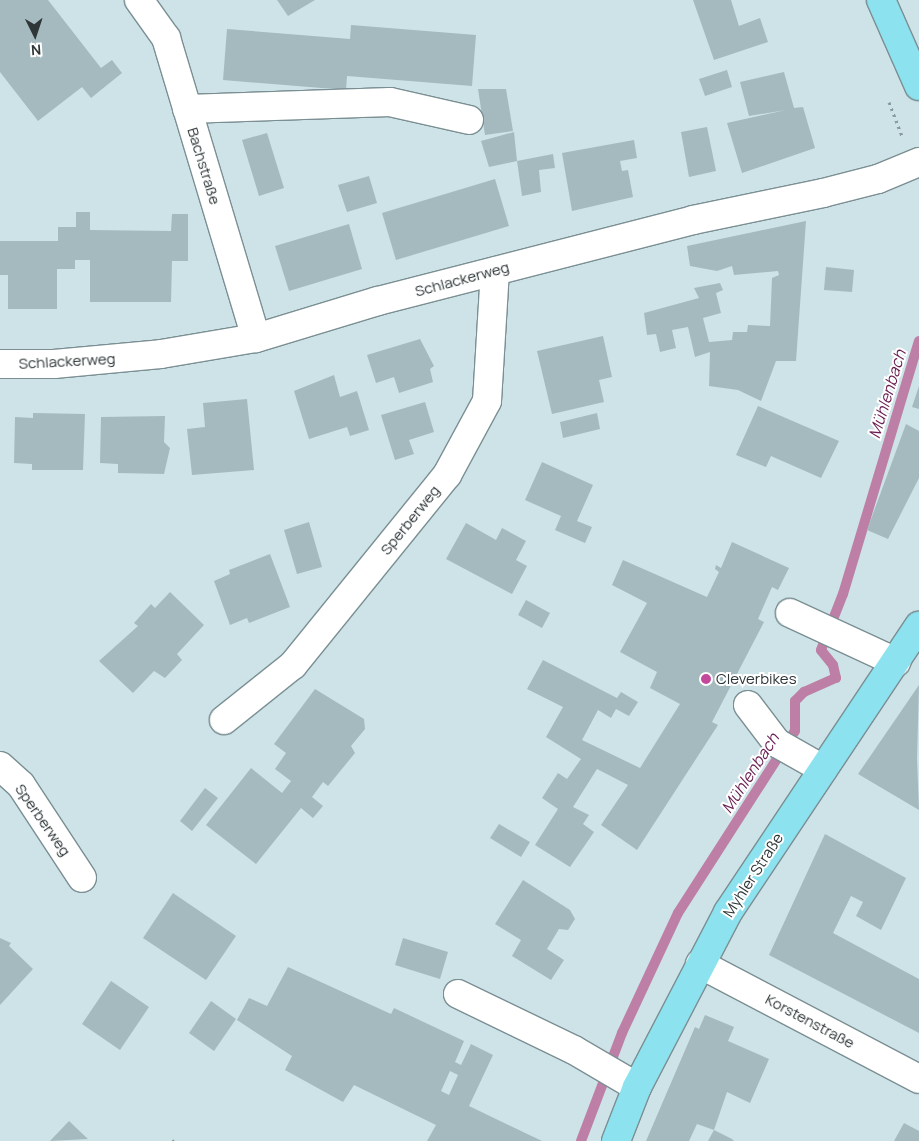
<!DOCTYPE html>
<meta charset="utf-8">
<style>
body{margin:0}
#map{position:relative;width:919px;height:1141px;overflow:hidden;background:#cde3e7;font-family:Manrope,sans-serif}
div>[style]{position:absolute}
.stream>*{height:10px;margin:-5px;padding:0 5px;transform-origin:5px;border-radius:5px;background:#be7fa6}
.building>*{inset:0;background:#a5babe}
.path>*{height:3px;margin-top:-1.5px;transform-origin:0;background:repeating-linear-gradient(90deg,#8a9a9d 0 2.5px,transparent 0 6.5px)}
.roads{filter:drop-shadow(1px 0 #7b8f93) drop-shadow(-1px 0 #7b8f93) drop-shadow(0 1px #7b8f93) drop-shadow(0 -1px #7b8f93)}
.minor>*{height:28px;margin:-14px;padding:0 14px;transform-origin:14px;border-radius:14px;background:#fff}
.major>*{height:28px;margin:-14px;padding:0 14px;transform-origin:14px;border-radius:14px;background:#8ce2ef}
.dots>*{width:14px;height:14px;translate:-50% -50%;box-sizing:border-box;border:2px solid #fff;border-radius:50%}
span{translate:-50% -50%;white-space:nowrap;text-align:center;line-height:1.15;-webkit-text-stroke:4px #fff;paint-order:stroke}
.street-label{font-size:15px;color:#2e3638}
.poi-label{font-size:15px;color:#2e3638}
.left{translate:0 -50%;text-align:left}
.water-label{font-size:16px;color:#691d52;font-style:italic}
.north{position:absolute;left:10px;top:10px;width:50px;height:50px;-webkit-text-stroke:4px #fff;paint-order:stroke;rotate:176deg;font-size:14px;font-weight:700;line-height:20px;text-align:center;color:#2e3638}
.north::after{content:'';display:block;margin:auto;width:18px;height:22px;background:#2e3638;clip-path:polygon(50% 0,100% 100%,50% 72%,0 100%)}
</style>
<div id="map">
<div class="stream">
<div style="left:581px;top:1141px;width:116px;rotate:-69.2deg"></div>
<div style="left:622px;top:1033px;width:132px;rotate:-65deg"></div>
<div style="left:678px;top:913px;width:216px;rotate:-57.3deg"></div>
<div style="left:795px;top:731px;width:30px;rotate:-90deg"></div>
<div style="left:795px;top:701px;width:13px;rotate:-45deg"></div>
<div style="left:804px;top:692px;width:35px;rotate:-24deg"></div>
<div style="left:836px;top:678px;width:13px;rotate:-103deg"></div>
<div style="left:833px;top:665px;width:19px;rotate:-129deg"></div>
<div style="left:821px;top:650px;width:60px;rotate:-68.6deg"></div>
<div style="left:843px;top:594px;width:264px;rotate:-73.3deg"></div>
</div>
<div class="building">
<div style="clip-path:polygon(0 0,48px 0,101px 68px,112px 60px,122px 73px,91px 98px,82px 87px,38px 121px,0 72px)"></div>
<div style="clip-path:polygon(277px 0,315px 0,288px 16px)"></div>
<div style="clip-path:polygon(693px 0,731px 0,739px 26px,760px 18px,768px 42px,714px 60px)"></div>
<div style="clip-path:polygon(351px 25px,476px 35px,472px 86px,347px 76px,346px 90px,223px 80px,227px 29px,350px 39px)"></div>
<div style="clip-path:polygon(727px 70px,732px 87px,705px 96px,699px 79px)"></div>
<div style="clip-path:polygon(784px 72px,794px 108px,803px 107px,815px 148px,742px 173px,727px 123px,786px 110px,749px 116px,740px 82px)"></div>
<div style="clip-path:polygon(478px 89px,506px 89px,513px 131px,485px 135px)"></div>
<div style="clip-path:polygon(707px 127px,716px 171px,689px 177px,681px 132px)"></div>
<div style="clip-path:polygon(514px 132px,517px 161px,489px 167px,481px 141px)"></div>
<div style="clip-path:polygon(267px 133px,284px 188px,259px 196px,242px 140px)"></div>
<div style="clip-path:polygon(634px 140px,637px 158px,620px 161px,622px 171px,628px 170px,633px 197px,572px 211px,562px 153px)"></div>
<div style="clip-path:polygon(553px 154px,555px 168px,539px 170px,541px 192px,522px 196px,517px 161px)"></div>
<div style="clip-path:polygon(369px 176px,377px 203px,347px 212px,338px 185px)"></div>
<div style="clip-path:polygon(495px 179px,509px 226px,396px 260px,382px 213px)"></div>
<div style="clip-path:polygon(76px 212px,90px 212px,90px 230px,171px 231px,172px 214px,188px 214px,188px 261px,172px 261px,171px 302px,90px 302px,90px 260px,75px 260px,75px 269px,57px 269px,57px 309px,8px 309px,8px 275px,0 275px,0 241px,58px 241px,58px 227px,76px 227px)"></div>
<div style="clip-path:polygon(806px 221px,796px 361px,776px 361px,761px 401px,738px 390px,709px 386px,710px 352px,695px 357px,688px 327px,672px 330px,676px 348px,660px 352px,656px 334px,647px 335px,644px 313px,699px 298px,694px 288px,720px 283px,723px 290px,716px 293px,721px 313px,703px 318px,709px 342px,732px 340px,733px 332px,747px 332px,748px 325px,770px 326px,772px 278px,779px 275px,778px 271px,734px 275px,732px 266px,717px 271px,690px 266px,687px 246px)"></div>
<div style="clip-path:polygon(349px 224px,362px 269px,289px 291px,275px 246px)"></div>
<div style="clip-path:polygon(826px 267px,854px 270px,852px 292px,824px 290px)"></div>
<div style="clip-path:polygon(603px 336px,612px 377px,599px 380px,604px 402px,552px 414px,537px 351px)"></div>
<div style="clip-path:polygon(420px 339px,434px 366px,430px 369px,433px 382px,399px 393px,394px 377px,376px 383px,367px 355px)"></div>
<div style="clip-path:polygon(334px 375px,340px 397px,357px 391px,369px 430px,350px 436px,347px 427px,309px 439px,294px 391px)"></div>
<div style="clip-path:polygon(919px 386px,919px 409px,912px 407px)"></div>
<div style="clip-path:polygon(247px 399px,254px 470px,192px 475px,187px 429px,205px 427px,203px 403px)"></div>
<div style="clip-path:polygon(425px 402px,434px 432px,409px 440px,414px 454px,395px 460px,381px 415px)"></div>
<div style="clip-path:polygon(758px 406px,839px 441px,821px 478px,771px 456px,766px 467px,736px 455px)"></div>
<div style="clip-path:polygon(33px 413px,85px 414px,83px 470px,32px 470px,32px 464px,14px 463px,15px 417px,33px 418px)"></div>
<div style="clip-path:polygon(597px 413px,600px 429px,563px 438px,560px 422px)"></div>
<div style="clip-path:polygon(165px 416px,164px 442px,170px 448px,164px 474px,118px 473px,118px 464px,100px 463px,101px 417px)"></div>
<div style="clip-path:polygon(906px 424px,919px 431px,919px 478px,888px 539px,867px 530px)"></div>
<div style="clip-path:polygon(542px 462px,593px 485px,577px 521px,592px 527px,585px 543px,555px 530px,561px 516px,525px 500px)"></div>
<div style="clip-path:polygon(309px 522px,322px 567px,297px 574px,284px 530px)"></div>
<div style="clip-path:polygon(466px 523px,496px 540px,502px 528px,526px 541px,516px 560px,527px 566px,512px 594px,446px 559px)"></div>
<div style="clip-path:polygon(732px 542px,789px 568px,778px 590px,772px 587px,758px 619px,764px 622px,712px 722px,718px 725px,637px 850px,601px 825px,628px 785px,597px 769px,573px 807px,589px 815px,583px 824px,594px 832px,570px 867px,535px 845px,558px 809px,542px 798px,558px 773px,567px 779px,581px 759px,546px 737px,563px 707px,527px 689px,543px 660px,617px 698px,621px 692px,638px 702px,629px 716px,616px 709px,611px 718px,598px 710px,582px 740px,640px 768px,680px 704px,650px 688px,657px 672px,620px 652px,647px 603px,612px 585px,623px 560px,707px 597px,719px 572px,715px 569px,716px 565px,721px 568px)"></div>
<div style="clip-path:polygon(270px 554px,290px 607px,249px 623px,247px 618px,230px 625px,214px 581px,230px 574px,229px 570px)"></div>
<div style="clip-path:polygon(170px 592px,204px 625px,177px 654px,182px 660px,165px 678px,154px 671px,133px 693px,99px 661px,138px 626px,134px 623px,151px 604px,155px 608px)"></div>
<div style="clip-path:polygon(526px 600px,550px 613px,542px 628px,518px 615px)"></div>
<div style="clip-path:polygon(919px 685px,917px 758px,919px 810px,858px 774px)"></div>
<div style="clip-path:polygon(315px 689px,364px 719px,365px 729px,351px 746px,355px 753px,328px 786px,323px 782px,312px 797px,323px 806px,313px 818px,301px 808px,256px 864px,206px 825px,251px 768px,282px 793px,291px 781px,275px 769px,286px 753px,274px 744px)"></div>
<div style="clip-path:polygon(205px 788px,218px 798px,192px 831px,180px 821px)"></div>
<div style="clip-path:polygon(499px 824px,530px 842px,521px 857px,490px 838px)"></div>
<div style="clip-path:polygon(825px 834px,906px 878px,881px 930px,856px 916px,863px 902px,851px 896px,833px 933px,919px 979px,919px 1033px,769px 955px)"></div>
<div style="clip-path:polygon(523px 880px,570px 910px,575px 919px,568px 930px,559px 929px,547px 949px,564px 960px,551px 980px,512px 956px,521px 940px,495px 924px)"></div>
<div style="clip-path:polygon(173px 893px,236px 936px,206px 980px,143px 938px)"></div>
<div style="clip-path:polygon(0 938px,11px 943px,9px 946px,33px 969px,0 1005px)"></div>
<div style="clip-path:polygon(403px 938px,448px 952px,440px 979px,395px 965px)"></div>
<div style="clip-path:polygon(evenodd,288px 967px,391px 1014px,394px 1008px,464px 1041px,455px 1062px,461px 1065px,471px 1044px,493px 1055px,469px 1106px,542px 1141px,427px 1141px,436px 1125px,354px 1085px,343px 1102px,285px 1070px,292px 1056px,237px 1020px,249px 998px,267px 1006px,288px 967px,450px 1071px,458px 1075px,449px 1095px,441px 1091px,450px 1071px)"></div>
<div style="clip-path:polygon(111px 981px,149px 1007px,120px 1050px,82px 1024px)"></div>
<div style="clip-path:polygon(211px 1001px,236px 1019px,214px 1051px,189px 1033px)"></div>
<div style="clip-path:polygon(705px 1015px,734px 1027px,728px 1041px,769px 1059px,750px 1103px,727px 1092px,714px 1130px,697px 1124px,689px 1141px,646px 1141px,695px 1027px,699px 1029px)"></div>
<div style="clip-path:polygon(69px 1121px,88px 1139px,50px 1141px)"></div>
<div style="clip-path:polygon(904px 1123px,919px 1131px,919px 1141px,894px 1141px)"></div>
<div style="clip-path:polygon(714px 1130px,732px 1139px,734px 1141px,708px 1141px)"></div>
</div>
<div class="path">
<div style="left:889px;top:102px;width:36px;rotate:69deg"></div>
<div style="left:172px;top:1140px;width:2px;rotate:27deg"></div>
</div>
<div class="roads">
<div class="minor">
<div style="left:139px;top:0;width:47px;rotate:54.6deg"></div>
<div style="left:166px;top:38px;width:313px;rotate:73.3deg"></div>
<div style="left:187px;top:109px;width:203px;rotate:-2deg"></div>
<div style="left:390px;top:102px;width:81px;rotate:12.8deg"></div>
<div style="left:0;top:364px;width:54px"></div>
<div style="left:54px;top:364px;width:107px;rotate:-5.3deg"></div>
<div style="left:161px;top:354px;width:96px;rotate:-9.6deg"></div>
<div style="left:256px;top:338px;width:127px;rotate:-16.9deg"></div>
<div style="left:378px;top:301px;width:325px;rotate:-14.4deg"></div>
<div style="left:693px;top:220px;width:133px;rotate:-11.7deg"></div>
<div style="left:823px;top:193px;width:57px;rotate:-14.3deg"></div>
<div style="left:878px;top:179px;width:44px;rotate:-22.5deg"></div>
<div style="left:790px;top:613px;width:117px;rotate:24.8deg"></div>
<div style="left:748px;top:705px;width:48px;rotate:52.7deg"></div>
<div style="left:777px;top:743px;width:53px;rotate:29.5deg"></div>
<div style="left:224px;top:720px;width:88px;rotate:-38.6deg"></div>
<div style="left:293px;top:665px;width:245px;rotate:-51deg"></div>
<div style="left:447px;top:475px;width:84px;rotate:-61.6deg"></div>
<div style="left:487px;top:401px;width:130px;rotate:-86.5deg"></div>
<div style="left:0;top:766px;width:28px;rotate:42deg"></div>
<div style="left:21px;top:785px;width:111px;rotate:56.7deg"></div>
<div style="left:700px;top:964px;width:247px;rotate:27.7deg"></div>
<div style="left:458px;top:994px;width:129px;rotate:25.8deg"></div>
<div style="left:574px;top:1050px;width:73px;rotate:30.4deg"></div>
</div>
<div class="major">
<div style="left:881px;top:0;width:94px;rotate:66.2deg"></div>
<div style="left:616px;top:1141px;width:58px;rotate:-68.7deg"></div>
<div style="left:637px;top:1087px;width:197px;rotate:-62.5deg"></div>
<div style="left:728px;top:912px;width:344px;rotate:-56.3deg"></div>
</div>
</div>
<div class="dots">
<div style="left:706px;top:679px;background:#c3499c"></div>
</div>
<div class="street-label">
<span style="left:204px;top:166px;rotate:73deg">Bachstraße</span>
<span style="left:462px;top:279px;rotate:-15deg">Schlackerweg</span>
<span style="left:67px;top:361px;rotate:-3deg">Schlackerweg</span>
<span style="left:410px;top:520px;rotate:-51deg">Sperberweg</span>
<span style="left:43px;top:820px;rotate:55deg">Sperberweg</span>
<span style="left:753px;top:875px;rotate:-57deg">Myhler Straße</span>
<span style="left:810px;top:1021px;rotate:28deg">Korstenstraße</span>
</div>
<div class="poi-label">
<span class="left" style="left:716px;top:679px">Cleverbikes</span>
</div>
<div class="water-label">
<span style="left:887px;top:394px;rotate:-73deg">Mühlenbach</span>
<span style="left:750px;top:773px;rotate:-57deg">Mühlenbach</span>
</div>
<div class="north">N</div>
</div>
